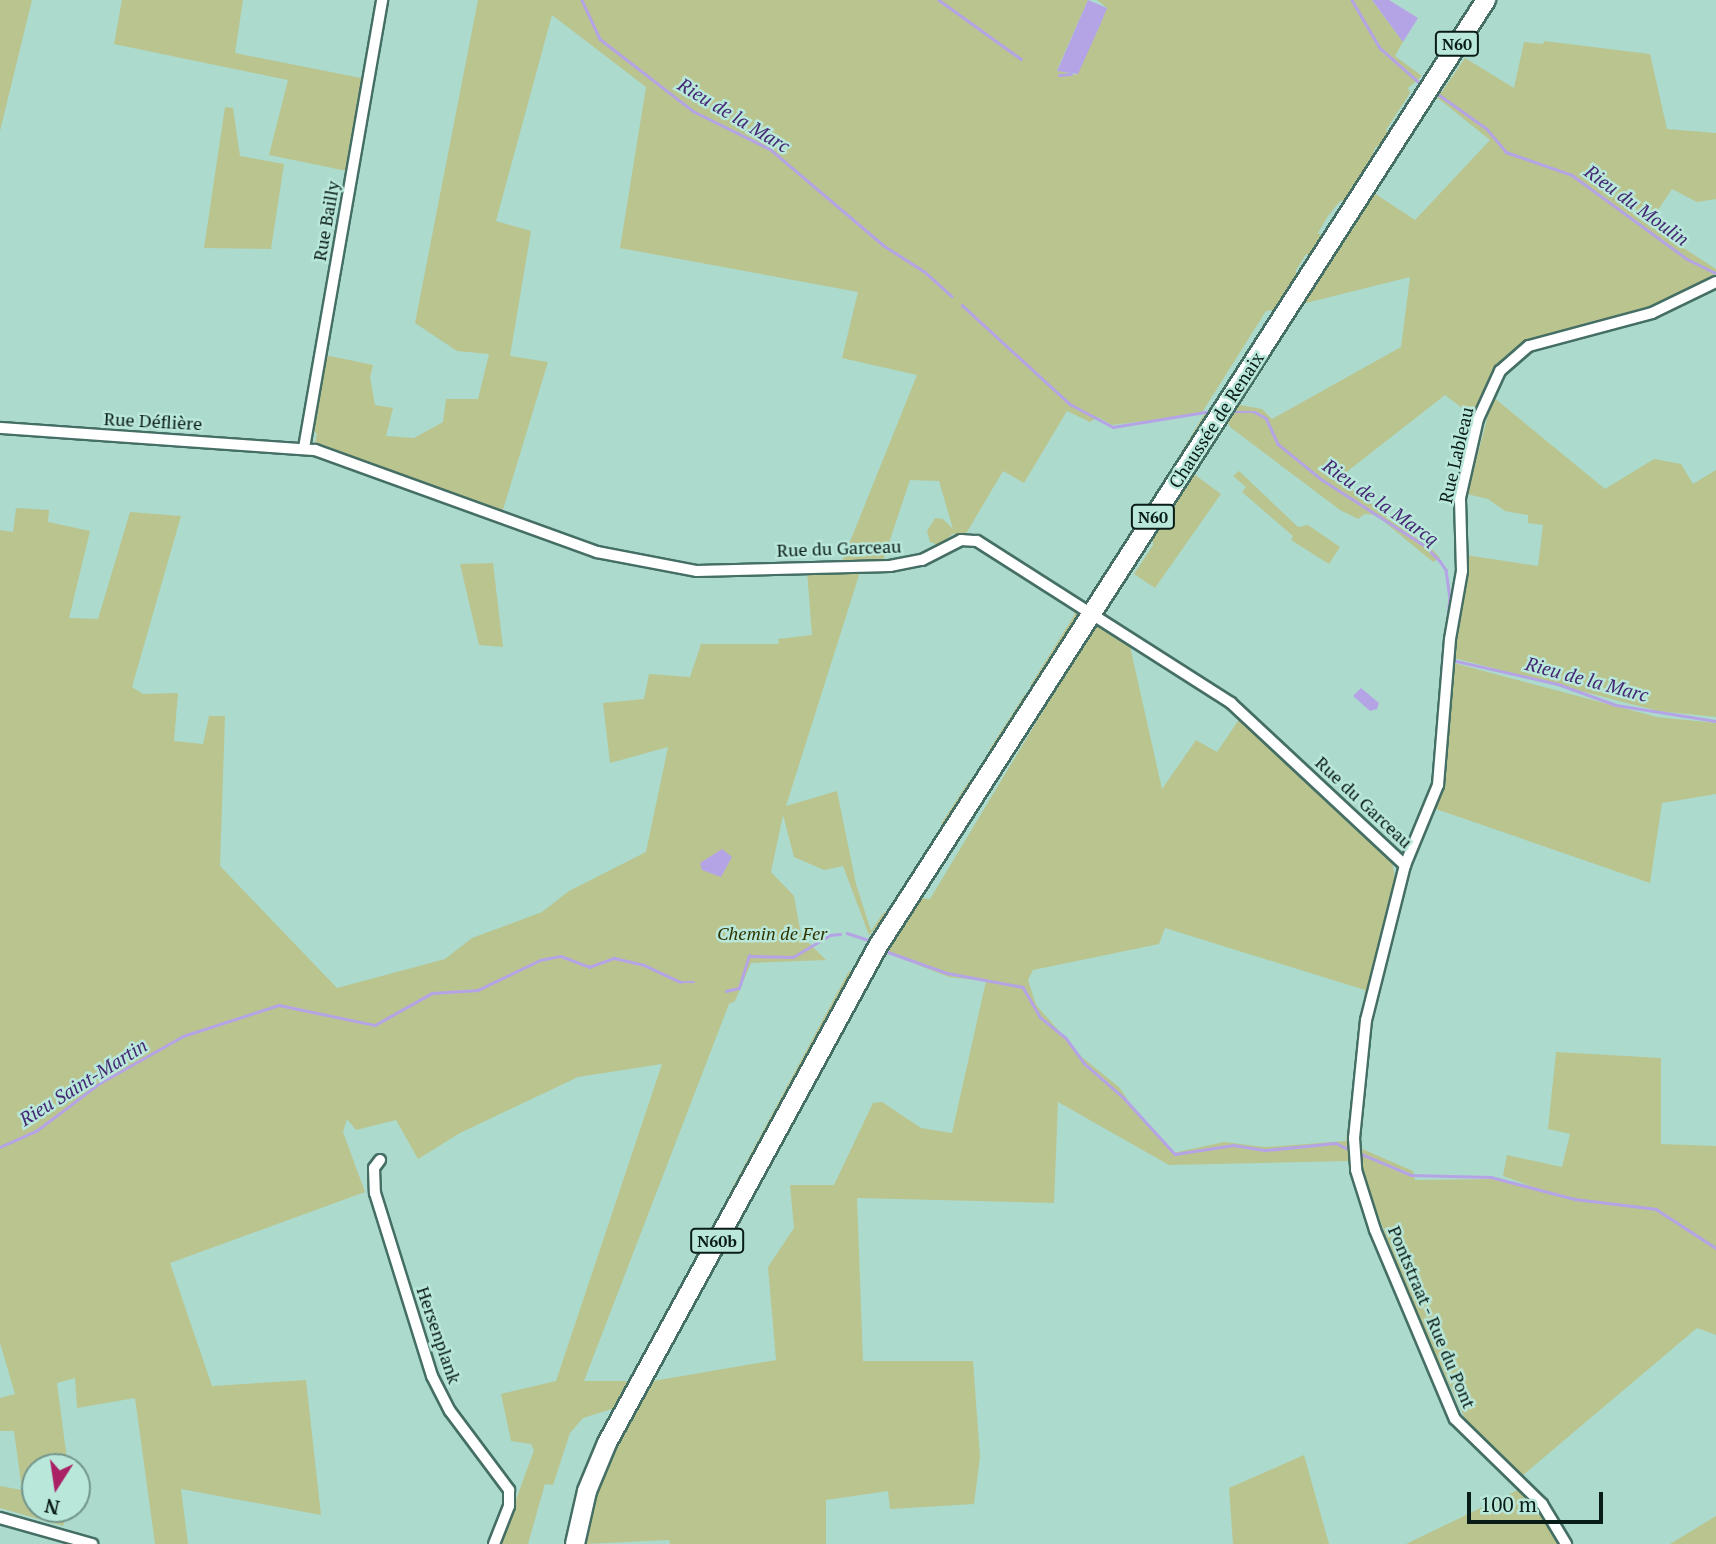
<!DOCTYPE html>
<meta charset="utf-8">
<style>
body{margin:0}
#map{position:relative;width:1716px;height:1544px;overflow:hidden;background:#acdacd;font-family:"PT Serif",serif}
div>[style]{position:absolute}
.green>*{inset:0;background:#bac48f}
.water>*{inset:0;background:#b5a4e5}
.stream>*{height:2.5px;margin:-1.25px;padding:0 1.25px;transform-origin:1.25px;border-radius:1.25px;background:#b5a4e5}
.roads{filter:drop-shadow(2px 0 #456f65) drop-shadow(-2px 0 #456f65) drop-shadow(0 2px #456f65) drop-shadow(0 -2px #456f65)}
.minor>*{height:10px;margin:-5px;padding:0 5px;transform-origin:5px;border-radius:5px;background:#fff}
.primary>*{height:18px;margin:-9px;padding:0 9px;transform-origin:9px;border-radius:9px;background:#fff}
span{translate:-50% -50%;white-space:nowrap;text-align:center;line-height:1.15;-webkit-text-stroke:5px #b9e7da;paint-order:stroke}
.shield-label span{padding:2px 5px;background:#b9e7da;border:2px solid;border-radius:5px;-webkit-text-stroke-width:0}
.shield-label{font-size:16px;color:#0a1c17;font-weight:700}
.street-label{font-size:18px;color:#0a1c17}
.park-label{font-size:18px;color:#2e3400;font-style:italic}
.water-label{font-size:19px;color:#432873;font-style:italic}
.north{position:absolute;left:21px;top:1453px;width:70px;height:70px;box-sizing:border-box;background:#b9e7da;border:2px solid #73968c;border-radius:50%;rotate:192deg;font-size:19px;font-weight:700;line-height:28px;text-align:center;color:#0a1c17}
.north::after{content:'';display:block;margin:auto;width:24px;height:32px;background:#aa2165;clip-path:polygon(50% 0,100% 100%,50% 72%,0 100%)}
.scale{position:absolute;left:1467px;top:1492px;width:136px;height:32px;box-sizing:border-box;border:4px solid #0a1c17;border-top:0;padding-left:9px;font-size:21px;line-height:24px;white-space:nowrap;color:#0a1c17;-webkit-text-stroke:5px #b9e7da;paint-order:stroke}
</style>
<div id="map">
<div class="green">
<div style="clip-path:polygon(0 0,32px 0,0 131px)"></div>
<div style="clip-path:polygon(122px 0,243px 0,235px 53px,366px 79px,347px 171px,269px 155px,288px 80px,114px 44px)"></div>
<div style="clip-path:polygon(478px 0,1088px 0,1057px 70px,1075px 75px,1107px 8px,1097px 0,1372px 0,1403px 42px,1395px 56px,1422px 76px,1408px 88px,1410px 93px,1386px 130px,1391px 133px,1381px 149px,1376px 146px,1361px 182px,1353px 184px,1345px 205px,1341px 200px,1328px 216px,1318px 233px,1324px 237px,1312px 257px,1306px 254px,1295px 272px,1300px 275px,1279px 309px,1266px 311px,1201px 414px,1112px 425px,1098px 417px,1090px 422px,1067px 411px,1024px 483px,1003px 471px,967px 532px,955px 537px,954px 533px,939px 545px,930px 542px,927px 531px,935px 518px,943px 519px,953px 529px,939px 481px,910px 480px,883px 561px,841px 564px,917px 375px,842px 358px,858px 292px,620px 248px,646px 87px,552px 15px,496px 221px,531px 231px,510px 356px,548px 362px,502px 513px,315px 444px,317px 433px,307px 432px,324px 358px,330px 356px,373px 365px,370px 377px,375px 405px,393px 408px,386px 436px,414px 438px,443px 422px,446px 399px,478px 399px,489px 354px,457px 351px,415px 323px)"></div>
<div style="clip-path:polygon(1544px 41px,1650px 54px,1667px 129px,1716px 133px,1716px 199px,1697px 202px,1672px 189px,1648px 225px,1716px 269px,1716px 277px,1658px 306px,1589px 322px,1513px 350px,1505px 356px,1474px 417px,1445px 395px,1344px 474px,1345px 484px,1434px 551px,1440px 558px,1433px 562px,1376px 515px,1365px 514px,1358px 519px,1340px 510px,1230px 427px,1226px 417px,1235px 404px,1262px 409px,1272px 419px,1401px 347px,1410px 277px,1298px 305px,1371px 191px,1415px 220px,1490px 140px,1434px 95px,1437px 90px,1441px 93px,1465px 58px,1514px 88px,1524px 42px,1543px 44px)"></div>
<div style="clip-path:polygon(225px 107px,233px 108px,240px 156px,284px 164px,271px 249px,204px 248px)"></div>
<div style="clip-path:polygon(1493px 397px,1605px 489px,1654px 459px,1681px 464px,1693px 484px,1716px 470px,1716px 717px,1658px 711px,1454px 658px,1456px 616px,1467px 577px,1466px 555px,1538px 566px,1543px 525px,1528px 523px,1528px 515px,1505px 511px,1488px 499px,1467px 494px)"></div>
<div style="clip-path:polygon(1205px 413px,1210px 416px,1179px 464px,1176px 461px)"></div>
<div style="clip-path:polygon(1239px 471px,1298px 527px,1308px 525px,1340px 547px,1329px 564px,1291px 540px,1293px 536px,1242px 492px,1246px 487px,1233px 476px)"></div>
<div style="clip-path:polygon(1191px 472px,1221px 494px,1155px 588px,1134px 574px,1153px 545px,1153px 531px)"></div>
<div style="clip-path:polygon(16px 508px,49px 510px,48px 522px,90px 531px,69px 618px,98px 619px,130px 512px,181px 516px,132px 687px,143px 694px,178px 693px,174px 741px,203px 744px,209px 716px,225px 716px,220px 866px,337px 988px,445px 959px,472px 938px,542px 912px,569px 891px,646px 852px,668px 747px,610px 763px,603px 703px,644px 699px,649px 674px,690px 677px,701px 644px,779px 644px,778px 639px,812px 635px,807px 571px,860px 572px,786px 806px,837px 791px,856px 884px,871px 931px,884px 912px,888px 915px,869px 935px,843px 866px,824px 870px,794px 857px,783px 815px,771px 872px,794px 896px,801px 935px,826px 960px,751px 963px,735px 1001px,729px 1004px,584px 1381px,631px 1381px,618px 1407px,583px 1418px,570px 1433px,553px 1485px,545px 1484px,528px 1544px,500px 1544px,534px 1450px,531px 1444px,511px 1441px,501px 1394px,556px 1381px,662px 1064px,578px 1077px,460px 1133px,418px 1159px,396px 1120px,356px 1130px,347px 1119px,343px 1132px,365px 1192px,170px 1263px,212px 1386px,306px 1380px,321px 1515px,181px 1489px,188px 1544px,155px 1544px,135px 1398px,77px 1408px,75px 1378px,57px 1383px,68px 1467px,35px 1467px,35px 1509px,73px 1509px,74px 1517px,67px 1514px,63px 1526px,0 1508px,0 1486px,22px 1490px,14px 1431px,0 1431px,0 1398px,15px 1394px,0 1343px,0 530px,13px 532px)"></div>
<div style="clip-path:polygon(493px 563px,503px 647px,479px 645px,460px 564px)"></div>
<div style="clip-path:polygon(1073px 608px,1081px 615px,1035px 688px,1030px 686px,1075px 614px)"></div>
<div style="clip-path:polygon(1096px 623px,1129px 642px,1162px 789px,1196px 740px,1217px 752px,1240px 718px,1391px 856px,1396px 883px,1361px 1028px,1365px 990px,1165px 928px,1159px 944px,1033px 970px,1028px 980px,1036px 1005px,1083px 1058px,1120px 1088px,1138px 1116px,1173px 1153px,1224px 1142px,1265px 1147px,1346px 1141px,1360px 1048px,1354px 1101px,1363px 1204px,1349px 1161px,1169px 1165px,1058px 1102px,1054px 1203px,857px 1198px,863px 1361px,973px 1361px,980px 1457px,974px 1504px,890px 1509px,888px 1491px,826px 1500px,826px 1544px,670px 1544px,669px 1540px,584px 1544px,604px 1471px,653px 1381px,776px 1360px,768px 1267px,794px 1228px,790px 1185px,834px 1185px,873px 1103px,882px 1102px,921px 1128px,952px 1133px,986px 981px,949px 977px,887px 953px,919px 898px,930px 899px)"></div>
<div style="clip-path:polygon(1450px 662px,1657px 717px,1716px 723px,1716px 794px,1662px 803px,1650px 883px,1436px 809px,1443px 787px)"></div>
<div style="clip-path:polygon(1025px 694px,1027px 699px,993px 752px,989px 750px)"></div>
<div style="clip-path:polygon(969px 781px,974px 783px,946px 826px,941px 824px)"></div>
<div style="clip-path:polygon(849px 971px,854px 972px,733px 1198px,729px 1194px)"></div>
<div style="clip-path:polygon(1556px 1052px,1661px 1058px,1661px 1144px,1716px 1146px,1716px 1335px,1697px 1328px,1523px 1475px,1468px 1425px,1409px 1297px,1360px 1167px,1360px 1148px,1413px 1171px,1415px 1180px,1496px 1179px,1531px 1186px,1503px 1176px,1507px 1155px,1562px 1167px,1570px 1134px,1548px 1129px)"></div>
<div style="clip-path:polygon(1304px 1455px,1329px 1544px,1233px 1544px,1229px 1488px)"></div>
<div style="clip-path:polygon(1522px 1488px,1564px 1544px,1406px 1544px)"></div>
<div style="clip-path:polygon(1716px 1516px,1716px 1544px,1670px 1544px)"></div>
</div>
<div class="water">
<div style="clip-path:polygon(1088px 0,1107px 8px,1101px 23px,1078px 74px,1057px 71px)"></div>
<div style="clip-path:polygon(1372px 0,1389px 0,1418px 18px,1403px 42px)"></div>
<div style="clip-path:polygon(1361px 688px,1379px 703px,1377px 709px,1370px 711px,1353px 696px)"></div>
<div style="clip-path:polygon(722px 849px,732px 857px,721px 877px,702px 870px,700px 863px)"></div>
</div>
<div class="stream">
<div style="left:582px;top:0;width:43px;rotate:65.2deg"></div>
<div style="left:600px;top:39px;width:118px;rotate:37.7deg"></div>
<div style="left:693px;top:111px;width:86px;rotate:26.3deg"></div>
<div style="left:770px;top:149px;width:148px;rotate:40.3deg"></div>
<div style="left:883px;top:245px;width:50px;rotate:32.7deg"></div>
<div style="left:925px;top:272px;width:36px;rotate:42deg"></div>
<div style="left:939px;top:0;width:101px;rotate:35.7deg"></div>
<div style="left:1352px;top:0;width:56px;rotate:59.7deg"></div>
<div style="left:1380px;top:48px;width:55px;rotate:41.3deg"></div>
<div style="left:1059px;top:75px;width:12px;rotate:-5deg"></div>
<div style="left:1438px;top:94px;width:60px;rotate:35.5deg"></div>
<div style="left:1487px;top:129px;width:30px;rotate:50deg"></div>
<div style="left:1506px;top:152px;width:70px;rotate:19.2deg"></div>
<div style="left:1572px;top:175px;width:142px;rotate:36.1deg"></div>
<div style="left:1687px;top:259px;width:32px;rotate:26deg"></div>
<div style="left:962px;top:305px;width:147px;rotate:42.5deg"></div>
<div style="left:1070px;top:404px;width:49px;rotate:28.1deg"></div>
<div style="left:1113px;top:427px;width:99px;rotate:-9.3deg"></div>
<div style="left:1232px;top:412px;width:23px"></div>
<div style="left:1255px;top:412px;width:13px;rotate:29deg"></div>
<div style="left:1266px;top:418px;width:29px;rotate:65deg"></div>
<div style="left:1278px;top:444px;width:55px;rotate:39.1deg"></div>
<div style="left:1321px;top:479px;width:122px;rotate:32.7deg"></div>
<div style="left:1424px;top:545px;width:23px;rotate:45deg"></div>
<div style="left:1440px;top:561px;width:11px;rotate:56deg"></div>
<div style="left:1446px;top:570px;width:27px;rotate:82deg"></div>
<div style="left:1450px;top:597px;width:62px;rotate:95.5deg"></div>
<div style="left:1452px;top:660px;width:109px;rotate:12.8deg"></div>
<div style="left:1558px;top:684px;width:62px;rotate:19.9deg"></div>
<div style="left:1616px;top:705px;width:101px;rotate:9.1deg"></div>
<div style="left:847px;top:933px;width:23px;rotate:18deg"></div>
<div style="left:888px;top:952px;width:63px;rotate:19.6deg"></div>
<div style="left:947px;top:973px;width:77px;rotate:10.4deg"></div>
<div style="left:1023px;top:987px;width:34px;rotate:60deg"></div>
<div style="left:1040px;top:1017px;width:33px;rotate:39deg"></div>
<div style="left:1066px;top:1038px;width:32px;rotate:54deg"></div>
<div style="left:1085px;top:1064px;width:52px;rotate:41.1deg"></div>
<div style="left:1124px;top:1098px;width:76px;rotate:47.7deg"></div>
<div style="left:1175px;top:1154px;width:59px;rotate:-8.8deg"></div>
<div style="left:1233px;top:1145px;width:33px;rotate:9deg"></div>
<div style="left:1266px;top:1150px;width:70px;rotate:-5.7deg"></div>
<div style="left:1336px;top:1143px;width:11px;rotate:27deg"></div>
<div style="left:726px;top:991px;width:13px;rotate:-13deg"></div>
<div style="left:739px;top:988px;width:34px;rotate:-73deg"></div>
<div style="left:749px;top:956px;width:44px;rotate:1.3deg"></div>
<div style="left:793px;top:957px;width:43px;rotate:-30.7deg"></div>
<div style="left:830px;top:935px;width:10px;rotate:-6deg"></div>
<div style="left:0;top:1147px;width:39px;rotate:-24deg"></div>
<div style="left:36px;top:1131px;width:80px;rotate:-36.9deg"></div>
<div style="left:100px;top:1083px;width:95px;rotate:-29.5deg"></div>
<div style="left:183px;top:1036px;width:101px;rotate:-17.9deg"></div>
<div style="left:279px;top:1005px;width:98px;rotate:11.8deg"></div>
<div style="left:375px;top:1025px;width:65px;rotate:-29.3deg"></div>
<div style="left:432px;top:993px;width:46px;rotate:-3.7deg"></div>
<div style="left:478px;top:990px;width:69px;rotate:-25.8deg"></div>
<div style="left:540px;top:960px;width:21px;rotate:-11deg"></div>
<div style="left:561px;top:956px;width:30px;rotate:21deg"></div>
<div style="left:589px;top:967px;width:27px;rotate:-20deg"></div>
<div style="left:614px;top:958px;width:31px;rotate:13deg"></div>
<div style="left:644px;top:965px;width:40px;rotate:25deg"></div>
<div style="left:680px;top:982px;width:14px"></div>
<div style="left:1359px;top:1153px;width:56px;rotate:22.9deg"></div>
<div style="left:1411px;top:1175px;width:80px;rotate:1.4deg"></div>
<div style="left:1491px;top:1177px;width:87px;rotate:14.7deg"></div>
<div style="left:1575px;top:1199px;width:82px;rotate:7deg"></div>
<div style="left:1656px;top:1209px;width:72px;rotate:33deg"></div>
</div>
<div class="roads">
<div class="minor">
<div style="left:0;top:428px;width:316px;rotate:4deg"></div>
<div style="left:315px;top:450px;width:300px;rotate:19.9deg"></div>
<div style="left:597px;top:552px;width:102px;rotate:10.8deg"></div>
<div style="left:697px;top:571px;width:193px;rotate:-1.5deg"></div>
<div style="left:890px;top:566px;width:33px;rotate:-11deg"></div>
<div style="left:922px;top:560px;width:44px;rotate:-27.1deg"></div>
<div style="left:961px;top:540px;width:16px;rotate:4deg"></div>
<div style="left:977px;top:541px;width:301px;rotate:32.5deg"></div>
<div style="left:1231px;top:703px;width:238px;rotate:43deg"></div>
<div style="left:1405px;top:865px;width:160px;rotate:104.1deg"></div>
<div style="left:1366px;top:1020px;width:119px;rotate:95.8deg"></div>
<div style="left:1354px;top:1138px;width:32px;rotate:86deg"></div>
<div style="left:1356px;top:1170px;width:63px;rotate:72.4deg"></div>
<div style="left:1375px;top:1230px;width:205px;rotate:67.1deg"></div>
<div style="left:1455px;top:1419px;width:122px;rotate:44.3deg"></div>
<div style="left:1542px;top:1504px;width:47px;rotate:59deg"></div>
<div style="left:304px;top:448px;width:455px;rotate:-80.1deg"></div>
<div style="left:1405px;top:865px;width:87px;rotate:-67.6deg"></div>
<div style="left:1438px;top:785px;width:146px;rotate:-85.3deg"></div>
<div style="left:1450px;top:639px;width:69px;rotate:-80deg"></div>
<div style="left:1462px;top:571px;width:73px;rotate:-91.6deg"></div>
<div style="left:1460px;top:498px;width:81px;rotate:-77.2deg"></div>
<div style="left:1478px;top:419px;width:53px;rotate:-65.4deg"></div>
<div style="left:1500px;top:371px;width:38px;rotate:-41deg"></div>
<div style="left:1529px;top:346px;width:127px;rotate:-15deg"></div>
<div style="left:1652px;top:313px;width:71px;rotate:-25.8deg"></div>
<div style="left:380px;top:1160px;width:10px;rotate:127deg"></div>
<div style="left:374px;top:1168px;width:25px;rotate:88deg"></div>
<div style="left:375px;top:1193px;width:192px;rotate:72.7deg"></div>
<div style="left:432px;top:1376px;width:39px;rotate:63deg"></div>
<div style="left:450px;top:1411px;width:99px;rotate:53.2deg"></div>
<div style="left:509px;top:1490px;width:16px;rotate:90deg"></div>
<div style="left:509px;top:1506px;width:41px;rotate:111.5deg"></div>
<div style="left:0;top:1518px;width:96px;rotate:15.8deg"></div>
</div>
<div class="primary">
<div style="left:575px;top:1544px;width:54px;rotate:-77.2deg"></div>
<div style="left:587px;top:1491px;width:52px;rotate:-67.4deg"></div>
<div style="left:607px;top:1443px;width:566px;rotate:-61.4deg"></div>
<div style="left:878px;top:946px;width:1125px;rotate:-57.27deg"></div>
</div>
</div>
<div class="shield-label">
<span style="left:1457px;top:44px">N60</span>
<span style="left:1153px;top:517px">N60</span>
<span style="left:717px;top:1241px">N60b</span>
</div>
<div class="street-label">
<span style="left:326px;top:221px;rotate:-80deg">Rue Bailly</span>
<span style="left:1216px;top:420px;rotate:-57deg">Chaussée de Renaix</span>
<span style="left:153px;top:421px;rotate:3deg">Rue Déflière</span>
<span style="left:1456px;top:455px;rotate:-77deg">Rue Lableau</span>
<span style="left:839px;top:548px;rotate:-2deg">Rue du Garceau</span>
<span style="left:1364px;top:802px;rotate:43deg">Rue du Garceau</span>
<span style="left:1432px;top:1317px;rotate:67deg">Pontstraat - Rue du Pont</span>
<span style="left:439px;top:1335px;rotate:71deg">Hersenplank</span>
</div>
<div class="park-label">
<span style="left:772px;top:933px">Chemin de Fer</span>
</div>
<div class="water-label">
<span style="left:734px;top:115px;rotate:31deg">Rieu de la Marc</span>
<span style="left:1637px;top:205px;rotate:36deg">Rieu du Moulin</span>
<span style="left:1381px;top:502px;rotate:35deg">Rieu de la Marcq</span>
<span style="left:1587px;top:679px;rotate:15deg">Rieu de la Marc</span>
<span style="left:83px;top:1082px;rotate:-32deg">Rieu Saint-Martin</span>
</div>
<div class="north">N</div>
<div class="scale">100 m</div>
</div>
